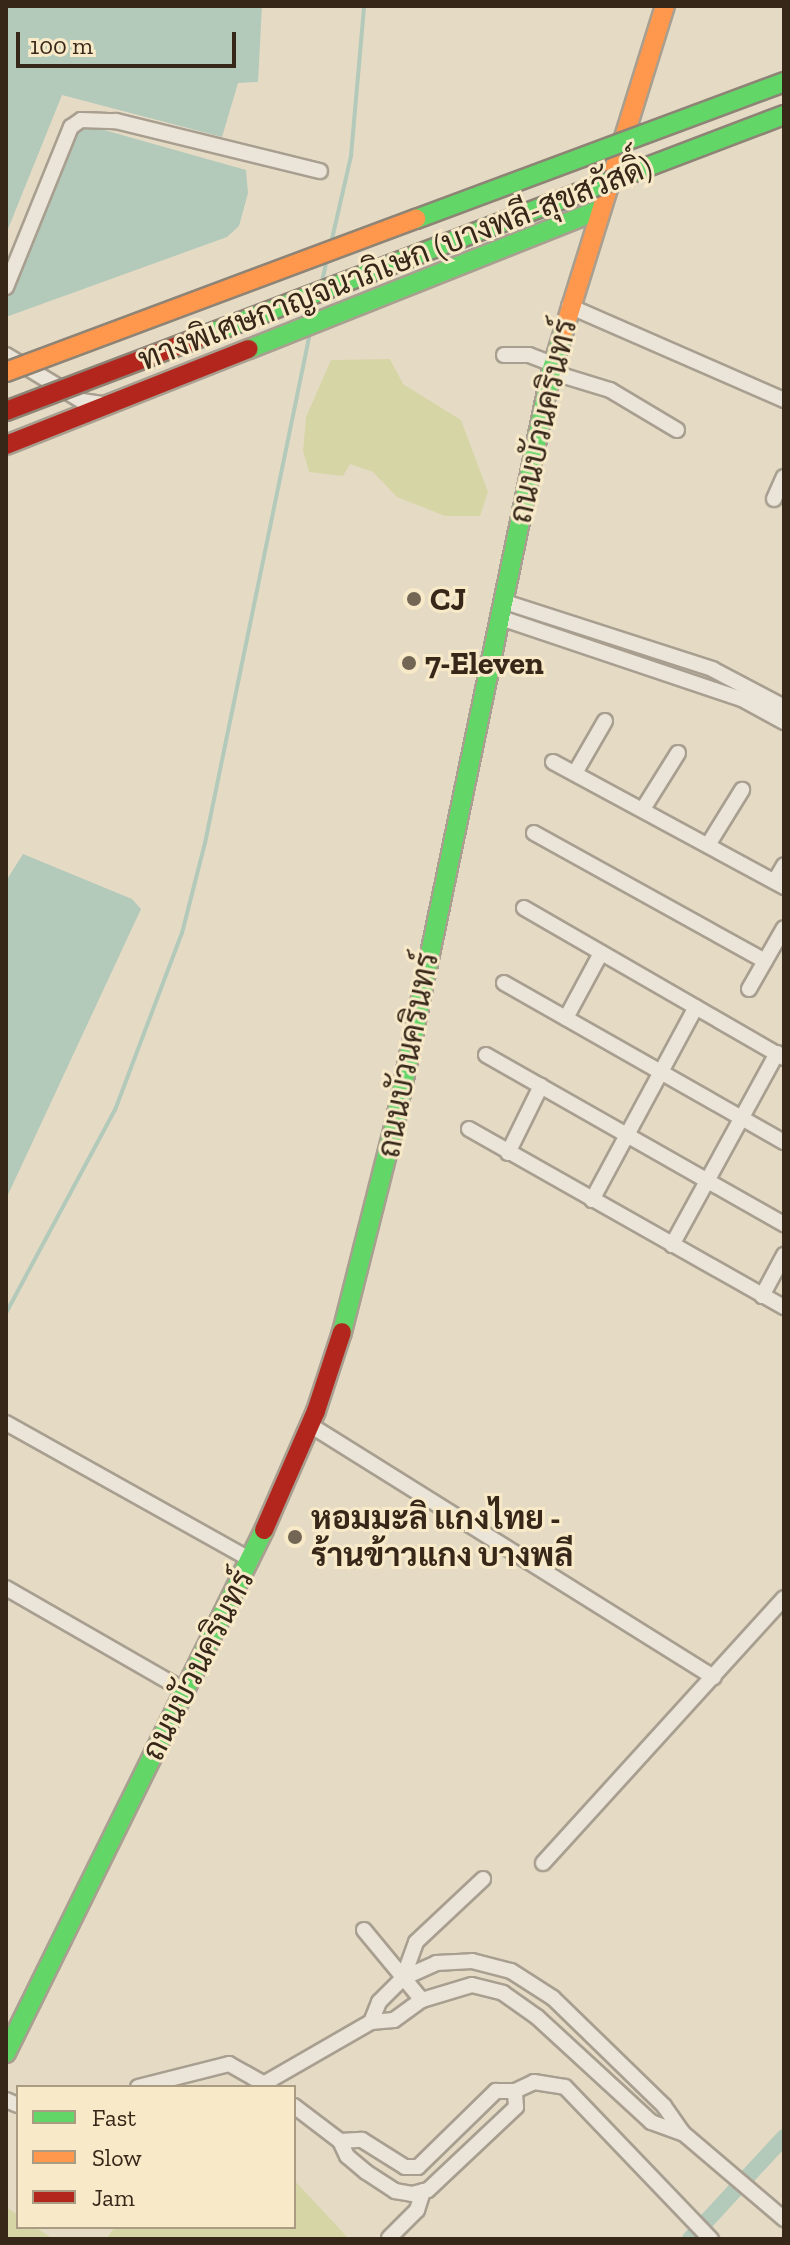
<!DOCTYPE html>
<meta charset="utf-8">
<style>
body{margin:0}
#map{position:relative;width:790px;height:2245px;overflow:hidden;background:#e5dbc5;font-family:"Zilla Slab",Sarabun,serif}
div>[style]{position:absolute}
.green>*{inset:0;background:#d6d5a6}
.water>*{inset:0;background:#b3c9ba}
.stream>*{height:4px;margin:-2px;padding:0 2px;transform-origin:2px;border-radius:2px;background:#b3c9ba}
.canal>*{height:16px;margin:-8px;padding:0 8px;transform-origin:8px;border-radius:8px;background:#b3c9ba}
.roads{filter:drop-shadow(2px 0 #a89f90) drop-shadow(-2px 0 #a89f90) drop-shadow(0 2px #a89f90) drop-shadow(0 -2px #a89f90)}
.street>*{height:14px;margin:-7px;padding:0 7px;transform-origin:7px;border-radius:7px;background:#ebe5d9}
.fast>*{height:18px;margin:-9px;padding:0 9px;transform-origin:9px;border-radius:9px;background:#63d668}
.slow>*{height:18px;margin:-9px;padding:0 9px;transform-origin:9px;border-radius:9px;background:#ff974d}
.jam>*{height:18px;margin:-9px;padding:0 9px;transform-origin:9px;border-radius:9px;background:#b3261e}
.bridges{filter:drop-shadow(2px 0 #8e8476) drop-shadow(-2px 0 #8e8476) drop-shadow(0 2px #8e8476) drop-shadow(0 -2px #8e8476)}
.fast-bridge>*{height:18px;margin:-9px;padding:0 9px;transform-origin:9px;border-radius:9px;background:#63d668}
.slow-bridge>*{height:18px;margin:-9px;padding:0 9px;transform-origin:9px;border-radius:9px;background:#ff974d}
.jam-bridge>*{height:18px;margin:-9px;padding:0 9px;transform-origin:9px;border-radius:9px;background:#b3261e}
.dots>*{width:22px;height:22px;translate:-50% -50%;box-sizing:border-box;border:4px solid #f8eac8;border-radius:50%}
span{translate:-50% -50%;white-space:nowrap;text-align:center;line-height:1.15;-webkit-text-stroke:6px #f8eac8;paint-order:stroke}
.street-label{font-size:32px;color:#362719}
.poi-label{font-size:32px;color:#362719;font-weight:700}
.left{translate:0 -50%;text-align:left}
.frame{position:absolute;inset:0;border:8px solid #362719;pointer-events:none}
.legend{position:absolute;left:16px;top:2085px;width:280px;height:144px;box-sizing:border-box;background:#f8eac8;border:2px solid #aa9c82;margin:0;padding:10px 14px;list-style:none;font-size:24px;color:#362719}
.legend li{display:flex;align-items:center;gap:16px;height:40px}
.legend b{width:40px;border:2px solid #aa9c82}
.scale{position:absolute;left:16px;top:32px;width:220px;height:36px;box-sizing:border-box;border:4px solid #362719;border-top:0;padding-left:10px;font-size:24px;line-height:28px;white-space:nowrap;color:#362719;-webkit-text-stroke:6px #f8eac8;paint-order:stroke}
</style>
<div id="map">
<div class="green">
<div style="clip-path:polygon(390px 359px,403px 384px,461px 420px,488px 492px,480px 516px,445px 516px,397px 497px,373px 472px,350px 464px,343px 476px,309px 472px,303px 451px,306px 417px,331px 360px)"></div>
<div style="clip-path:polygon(294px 2180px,349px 2239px,106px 2239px,115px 2227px,294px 2227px)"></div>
<div style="clip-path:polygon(6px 2207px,18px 2215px,18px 2227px,35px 2227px,53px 2239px,6px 2239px)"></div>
</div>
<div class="water">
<div style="clip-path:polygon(6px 6px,262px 6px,258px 82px,238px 83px,222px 137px,62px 95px,6px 234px)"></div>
<div style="clip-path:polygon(90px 126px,246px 170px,248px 193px,239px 226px,227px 237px,6px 317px,6px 299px,74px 134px)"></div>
<div style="clip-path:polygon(23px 854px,132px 899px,141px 909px,6px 1199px,6px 881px)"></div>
</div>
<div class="stream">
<div style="left:332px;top:239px;width:85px;rotate:-77.1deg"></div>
<div style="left:351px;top:156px;width:151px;rotate:-85deg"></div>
<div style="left:322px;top:282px;width:19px;rotate:-78deg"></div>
<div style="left:6px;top:1313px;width:230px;rotate:-61.8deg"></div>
<div style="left:115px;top:1110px;width:189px;rotate:-69.3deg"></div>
<div style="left:182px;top:933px;width:93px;rotate:-75.7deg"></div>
<div style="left:205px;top:843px;width:521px;rotate:-78.37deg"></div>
</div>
<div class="canal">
<div style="left:690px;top:2239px;width:139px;rotate:-47.3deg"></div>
</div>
<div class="roads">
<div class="street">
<div style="left:6px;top:287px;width:173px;rotate:-67.9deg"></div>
<div style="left:71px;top:127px;width:12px;rotate:-35deg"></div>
<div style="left:81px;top:120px;width:35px;rotate:2deg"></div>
<div style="left:116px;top:121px;width:210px;rotate:13.8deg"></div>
<div style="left:569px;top:306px;width:235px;rotate:23.6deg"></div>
<div style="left:6px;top:355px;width:89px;rotate:31.2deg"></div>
<div style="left:82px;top:401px;width:22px;rotate:8deg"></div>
<div style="left:504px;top:355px;width:25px"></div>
<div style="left:529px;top:355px;width:26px;rotate:21deg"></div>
<div style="left:551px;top:372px;width:62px;rotate:17deg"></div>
<div style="left:610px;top:390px;width:78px;rotate:30.8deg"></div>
<div style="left:774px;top:499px;width:24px;rotate:-66deg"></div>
<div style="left:505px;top:602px;width:218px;rotate:17.9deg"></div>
<div style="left:712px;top:669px;width:81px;rotate:27.8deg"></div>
<div style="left:501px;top:618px;width:254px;rotate:18.6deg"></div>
<div style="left:742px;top:699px;width:48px;rotate:28.7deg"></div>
<div style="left:553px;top:762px;width:263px;rotate:28.4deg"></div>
<div style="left:575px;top:773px;width:60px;rotate:-60deg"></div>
<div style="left:643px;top:809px;width:66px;rotate:-58deg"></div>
<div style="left:534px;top:833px;width:264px;rotate:29deg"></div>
<div style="left:708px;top:845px;width:65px;rotate:-58.3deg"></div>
<div style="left:776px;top:879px;width:16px;rotate:-60deg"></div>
<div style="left:524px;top:908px;width:300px;rotate:30deg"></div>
<div style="left:504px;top:983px;width:322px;rotate:29.6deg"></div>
<div style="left:749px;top:989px;width:70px;rotate:-60.2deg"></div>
<div style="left:566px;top:1018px;width:74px;rotate:-61.7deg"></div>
<div style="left:486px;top:1055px;width:343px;rotate:29.6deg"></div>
<div style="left:469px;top:1129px;width:362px;rotate:29.5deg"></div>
<div style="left:508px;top:1153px;width:75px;rotate:-63.8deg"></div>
<div style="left:592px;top:1200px;width:219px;rotate:-61.7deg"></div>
<div style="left:672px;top:1245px;width:219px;rotate:-61.3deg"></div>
<div style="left:762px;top:1296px;width:47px;rotate:-61.8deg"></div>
<div style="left:6px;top:1423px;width:281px;rotate:29.2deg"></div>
<div style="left:310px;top:1425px;width:476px;rotate:32deg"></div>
<div style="left:6px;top:1588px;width:207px;rotate:29.9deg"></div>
<div style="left:543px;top:1863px;width:358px;rotate:-47.7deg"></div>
<div style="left:364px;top:1930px;width:91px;rotate:50.4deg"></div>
<div style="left:403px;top:1978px;width:38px;rotate:-70deg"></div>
<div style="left:416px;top:1942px;width:92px;rotate:-43.2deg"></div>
<div style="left:371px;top:2022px;width:22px;rotate:-68deg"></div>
<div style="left:379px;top:2002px;width:34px;rotate:-45deg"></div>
<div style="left:403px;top:1978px;width:36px;rotate:-24deg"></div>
<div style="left:436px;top:1963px;width:36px;rotate:-3deg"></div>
<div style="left:472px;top:1961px;width:40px;rotate:14.4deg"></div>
<div style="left:511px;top:1971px;width:50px;rotate:32.7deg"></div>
<div style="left:553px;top:1998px;width:155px;rotate:44.2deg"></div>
<div style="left:664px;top:2106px;width:33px;rotate:55deg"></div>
<div style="left:683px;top:2133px;width:133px;rotate:40.4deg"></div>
<div style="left:265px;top:2083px;width:122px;rotate:-29.9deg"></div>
<div style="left:371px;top:2022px;width:23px;rotate:-5deg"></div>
<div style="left:394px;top:2020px;width:34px;rotate:-36deg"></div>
<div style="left:422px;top:2000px;width:52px;rotate:-16.7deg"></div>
<div style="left:472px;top:1985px;width:32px;rotate:14deg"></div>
<div style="left:503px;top:1993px;width:42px;rotate:35.2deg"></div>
<div style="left:537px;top:2017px;width:155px;rotate:42.6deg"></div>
<div style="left:651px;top:2122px;width:33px;rotate:20deg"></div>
<div style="left:138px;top:2087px;width:94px;rotate:-14.2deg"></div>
<div style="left:229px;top:2064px;width:47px;rotate:29.3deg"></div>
<div style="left:6px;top:2100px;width:13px;rotate:23deg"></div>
<div style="left:294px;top:2106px;width:58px;rotate:37.3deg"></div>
<div style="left:340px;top:2141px;width:17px;rotate:65deg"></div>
<div style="left:347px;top:2156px;width:25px;rotate:40deg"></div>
<div style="left:366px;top:2172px;width:35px;rotate:33deg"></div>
<div style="left:395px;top:2191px;width:17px;rotate:10deg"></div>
<div style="left:412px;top:2194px;width:16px;rotate:-14deg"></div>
<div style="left:428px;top:2190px;width:121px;rotate:-43.3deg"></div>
<div style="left:516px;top:2107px;width:16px;rotate:-94deg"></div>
<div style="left:340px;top:2141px;width:22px;rotate:-3deg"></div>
<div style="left:362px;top:2140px;width:51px;rotate:32.1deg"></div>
<div style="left:405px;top:2167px;width:13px"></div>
<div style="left:418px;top:2167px;width:109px;rotate:-44.3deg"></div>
<div style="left:496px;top:2091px;width:19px"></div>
<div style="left:515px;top:2091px;width:21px;rotate:-25deg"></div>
<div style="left:534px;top:2082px;width:31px;rotate:9deg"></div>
<div style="left:565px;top:2087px;width:211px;rotate:46.2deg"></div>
<div style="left:389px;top:2238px;width:40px;rotate:-45deg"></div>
<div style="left:417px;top:2210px;width:20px;rotate:-72deg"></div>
</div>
<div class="fast">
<div style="left:249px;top:349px;width:377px;rotate:-21.7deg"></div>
<div style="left:342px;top:1332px;width:221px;rotate:-75.8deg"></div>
<div style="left:396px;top:1118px;width:762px;rotate:-78.26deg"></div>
<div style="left:551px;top:372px;width:44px;rotate:-72.8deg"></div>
<div style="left:6px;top:2053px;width:583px;rotate:-63.74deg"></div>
</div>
<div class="slow">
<div style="left:564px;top:330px;width:339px;rotate:-72.7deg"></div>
</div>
<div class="jam">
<div style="left:6px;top:445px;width:261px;rotate:-21.6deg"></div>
<div style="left:264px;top:1530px;width:130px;rotate:-66.4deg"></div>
<div style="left:316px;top:1411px;width:83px;rotate:-71.8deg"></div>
</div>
</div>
<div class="bridges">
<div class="fast-bridge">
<div style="left:416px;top:219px;width:393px;rotate:-20.4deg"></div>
<div style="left:206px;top:335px;width:618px;rotate:-20.84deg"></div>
</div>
<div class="slow-bridge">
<div style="left:6px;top:372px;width:438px;rotate:-20.5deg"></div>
</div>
<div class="jam-bridge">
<div style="left:6px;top:411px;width:214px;rotate:-20.8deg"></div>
</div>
</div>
<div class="dots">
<div style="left:414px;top:599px;background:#736655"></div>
<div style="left:409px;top:663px;background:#736655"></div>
<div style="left:295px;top:1537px;background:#736655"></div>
</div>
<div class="street-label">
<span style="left:395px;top:263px;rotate:-21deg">ทางพิเศษกาญจนาภิเษก (บางพลี-สุขสวัสดิ์)</span>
<span style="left:543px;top:421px;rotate:-77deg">ถนนบัวนครินทร์</span>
<span style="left:408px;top:1055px;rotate:-79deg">ถนนบัวนครินทร์</span>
<span style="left:198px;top:1665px;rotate:-63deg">ถนนบัวนครินทร์</span>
</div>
<div class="poi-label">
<span class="left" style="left:430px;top:599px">CJ</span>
<span class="left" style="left:425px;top:663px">7-Eleven</span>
<span class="left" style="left:311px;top:1537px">หอมมะลิ เเกงไทย -<br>ร้านข้าวแกง บางพลี</span>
</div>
<div class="frame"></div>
<ul class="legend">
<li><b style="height:10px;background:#63d668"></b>Fast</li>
<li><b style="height:10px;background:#ff974d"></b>Slow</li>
<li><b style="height:10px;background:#b3261e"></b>Jam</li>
</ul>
<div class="scale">100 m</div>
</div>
